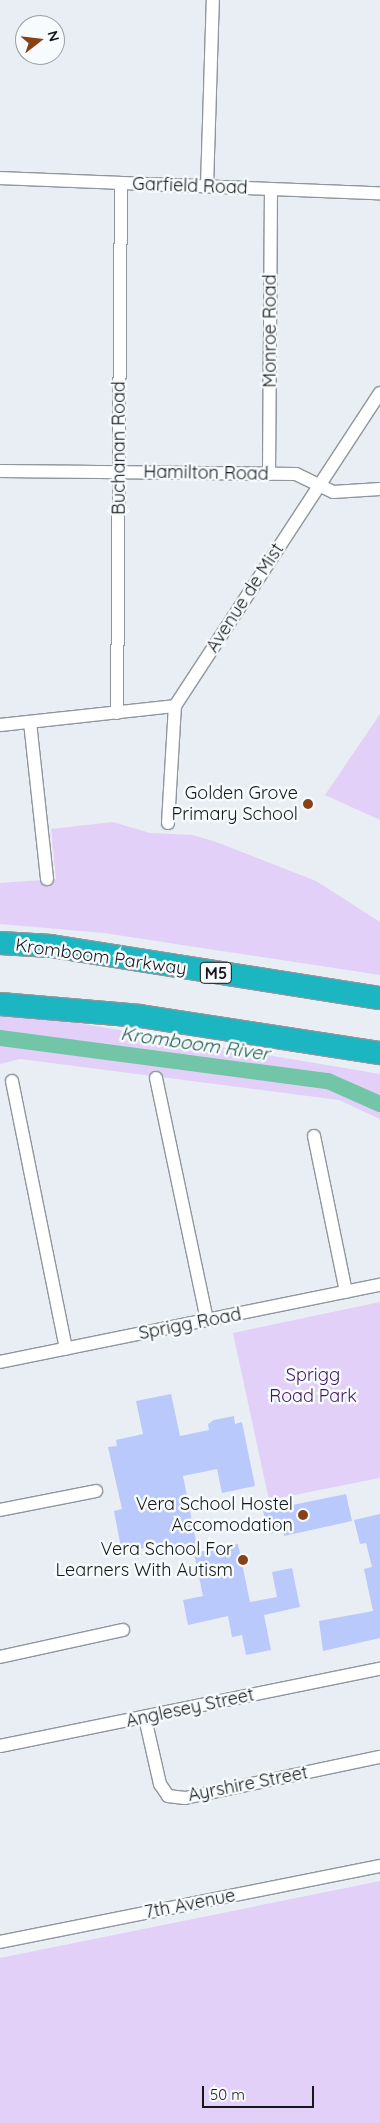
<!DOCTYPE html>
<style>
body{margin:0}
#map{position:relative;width:380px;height:2123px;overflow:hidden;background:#e8eef3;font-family:Quicksand,sans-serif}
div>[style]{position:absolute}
.green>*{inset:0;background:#e2d0f8}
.canal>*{height:16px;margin:-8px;padding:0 8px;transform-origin:8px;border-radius:8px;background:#73c5a7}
.building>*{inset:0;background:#bac9fc}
.roads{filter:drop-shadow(1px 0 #90969b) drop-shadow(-1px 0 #90969b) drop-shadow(0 1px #90969b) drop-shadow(0 -1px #90969b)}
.minor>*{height:12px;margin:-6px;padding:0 6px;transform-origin:6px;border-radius:6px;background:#fff}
.motorway>*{height:22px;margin:-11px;padding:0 11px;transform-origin:11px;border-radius:11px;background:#1cb6c2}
.dots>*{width:14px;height:14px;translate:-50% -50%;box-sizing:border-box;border:2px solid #f7fbfe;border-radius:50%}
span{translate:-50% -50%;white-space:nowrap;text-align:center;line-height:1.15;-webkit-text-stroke:5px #f7fbfe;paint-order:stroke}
.shield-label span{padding:1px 4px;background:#f7fbfe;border:1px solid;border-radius:4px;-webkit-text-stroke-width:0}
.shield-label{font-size:16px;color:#151819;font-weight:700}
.street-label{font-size:18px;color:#151819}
.poi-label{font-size:18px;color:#151819}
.right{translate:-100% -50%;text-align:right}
.park-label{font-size:18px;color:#40175f}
.water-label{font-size:19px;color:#1a5b47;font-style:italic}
.north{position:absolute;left:15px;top:15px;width:50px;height:50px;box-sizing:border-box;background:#f7fbfe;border:1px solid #9da0a2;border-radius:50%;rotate:74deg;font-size:14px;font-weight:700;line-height:20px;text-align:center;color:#151819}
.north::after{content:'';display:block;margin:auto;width:18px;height:22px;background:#864216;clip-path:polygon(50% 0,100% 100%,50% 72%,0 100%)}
.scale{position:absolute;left:202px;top:2086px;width:112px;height:22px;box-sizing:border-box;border:2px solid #151819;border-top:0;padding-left:6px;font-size:15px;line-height:18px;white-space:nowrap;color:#151819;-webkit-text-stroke:4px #f7fbfe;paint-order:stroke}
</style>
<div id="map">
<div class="green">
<div style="clip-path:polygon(380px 714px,380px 820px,325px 795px)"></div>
<div style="clip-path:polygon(113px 822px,150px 833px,193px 835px,219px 843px,316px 881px,380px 922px,380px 975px,104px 933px,0 924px,0 883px,56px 879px,51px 829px)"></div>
<div style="clip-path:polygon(0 1016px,78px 1023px,380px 1074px,380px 1119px,339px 1100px,20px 1059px,0 1064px)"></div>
<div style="clip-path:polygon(380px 1302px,380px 1478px,269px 1500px,233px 1333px)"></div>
<div style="clip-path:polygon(380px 1881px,380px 2123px,0 2123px,0 1958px)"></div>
</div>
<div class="canal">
<div style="left:0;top:1038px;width:331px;rotate:7.5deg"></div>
<div style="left:328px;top:1081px;width:57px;rotate:23.9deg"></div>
</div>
<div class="building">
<div style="clip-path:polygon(171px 1394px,180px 1436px,209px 1430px,208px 1424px,214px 1420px,234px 1416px,235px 1424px,242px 1422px,255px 1486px,222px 1493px,217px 1469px,183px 1476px,197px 1546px,173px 1551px,171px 1542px,122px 1553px,114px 1511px,122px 1509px,108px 1447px,117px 1446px,116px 1440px,143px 1434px,136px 1401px)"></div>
<div style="clip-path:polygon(346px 1494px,352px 1521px,284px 1536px,283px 1531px,269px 1534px,263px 1511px)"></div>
<div style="clip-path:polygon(380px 1514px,380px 1638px,323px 1651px,319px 1621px,373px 1611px,364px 1569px,372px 1567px,366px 1543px,360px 1544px,354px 1520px)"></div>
<div style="clip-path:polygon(238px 1544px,250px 1602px,277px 1597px,272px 1572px,292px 1568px,300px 1607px,264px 1615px,271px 1650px,246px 1655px,242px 1635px,232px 1637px,228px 1616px,188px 1625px,183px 1600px,203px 1596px,194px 1553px)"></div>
</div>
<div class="roads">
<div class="minor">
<div style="left:0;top:178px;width:380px;rotate:2.3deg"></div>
<div style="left:207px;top:186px;width:186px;rotate:-88.2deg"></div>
<div style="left:0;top:471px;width:296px;rotate:0.6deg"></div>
<div style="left:296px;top:474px;width:41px;rotate:25.9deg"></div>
<div style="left:333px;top:492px;width:47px;rotate:-3.7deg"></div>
<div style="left:269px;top:474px;width:285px;rotate:-89.6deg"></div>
<div style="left:117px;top:713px;width:530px;rotate:-89.57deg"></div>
<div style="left:30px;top:722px;width:158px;rotate:83.8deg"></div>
<div style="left:0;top:725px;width:176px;rotate:-6.2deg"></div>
<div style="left:168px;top:823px;width:117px;rotate:-86.6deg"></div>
<div style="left:175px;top:706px;width:374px;rotate:-56.8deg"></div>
<div style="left:156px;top:1078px;width:248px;rotate:78.1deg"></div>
<div style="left:12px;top:1081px;width:273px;rotate:78.6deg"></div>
<div style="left:314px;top:1136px;width:159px;rotate:78.4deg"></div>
<div style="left:0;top:1362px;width:388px;rotate:-11.5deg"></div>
<div style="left:0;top:1510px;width:98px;rotate:-11.2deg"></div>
<div style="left:0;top:1657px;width:126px;rotate:-12.4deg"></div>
<div style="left:145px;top:1718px;width:68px;rotate:77.2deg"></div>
<div style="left:160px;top:1784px;width:14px;rotate:56deg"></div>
<div style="left:168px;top:1796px;width:17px;rotate:7deg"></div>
<div style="left:185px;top:1798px;width:199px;rotate:-11.9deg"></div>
<div style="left:0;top:1746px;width:388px;rotate:-11.5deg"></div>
<div style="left:0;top:1942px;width:388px;rotate:-11.3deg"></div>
</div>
<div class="motorway">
<div style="left:0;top:943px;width:51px;rotate:3.4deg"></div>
<div style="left:51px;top:946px;width:333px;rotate:9deg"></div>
<div style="left:0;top:1004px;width:141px;rotate:4.9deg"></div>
<div style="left:140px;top:1016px;width:243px;rotate:8.8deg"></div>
</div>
</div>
<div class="dots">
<div style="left:308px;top:804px;background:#864216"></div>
<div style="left:303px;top:1515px;background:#864216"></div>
<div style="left:243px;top:1560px;background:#864216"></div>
</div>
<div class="shield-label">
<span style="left:216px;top:973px">M5</span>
</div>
<div class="street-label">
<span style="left:190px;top:186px;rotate:2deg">Garfield Road</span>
<span style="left:270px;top:331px;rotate:-90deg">Monroe Road</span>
<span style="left:119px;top:448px;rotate:-90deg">Buchanan Road</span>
<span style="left:206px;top:473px;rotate:1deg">Hamilton Road</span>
<span style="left:245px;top:598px;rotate:-57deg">Avenue de Mist</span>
<span style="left:101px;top:957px;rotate:8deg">Kromboom Parkway</span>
<span style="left:190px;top:1324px;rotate:-11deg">Sprigg Road</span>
<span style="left:190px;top:1708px;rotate:-12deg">Anglesey Street</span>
<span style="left:248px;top:1784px;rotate:-11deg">Ayrshire Street</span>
<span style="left:190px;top:1904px;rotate:-11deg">7th Avenue</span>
</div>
<div class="poi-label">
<span class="right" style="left:298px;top:804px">Golden Grove<br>Primary School</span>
<span class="right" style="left:293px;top:1515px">Vera School Hostel<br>Accomodation</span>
<span class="right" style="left:233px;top:1560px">Vera School For<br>Learners With Autism</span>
</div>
<div class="park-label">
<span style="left:313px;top:1386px">Sprigg<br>Road Park</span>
</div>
<div class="water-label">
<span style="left:195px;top:1044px;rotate:8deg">Kromboom River</span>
</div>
<div class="north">N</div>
<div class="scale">50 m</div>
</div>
